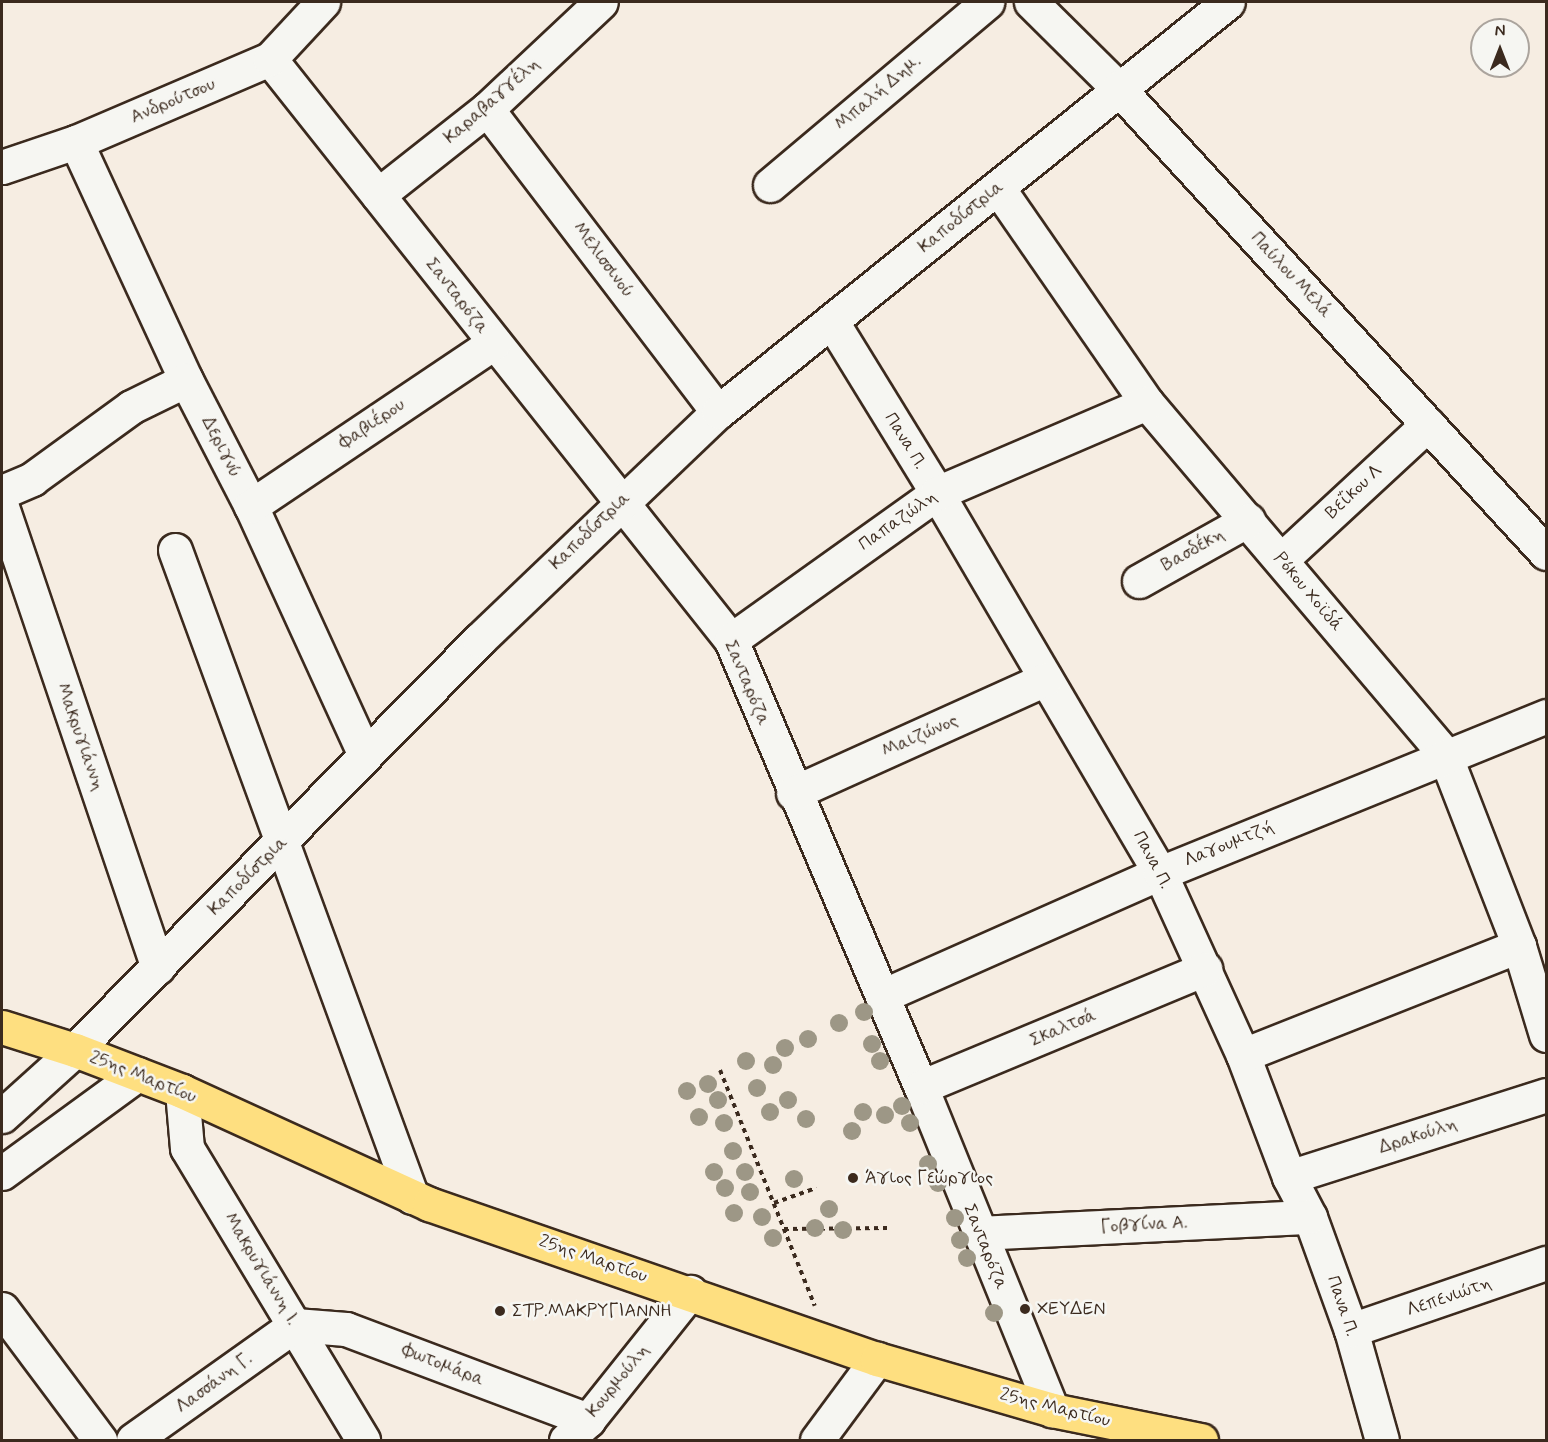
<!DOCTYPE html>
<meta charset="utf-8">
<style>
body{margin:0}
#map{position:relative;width:1548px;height:1442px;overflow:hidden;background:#f6ede2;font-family:Mynerve,sans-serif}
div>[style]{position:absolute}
.path>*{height:4px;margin-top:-2px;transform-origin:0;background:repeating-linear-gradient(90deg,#3b2a1e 0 4.5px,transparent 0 9px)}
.roads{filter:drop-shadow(2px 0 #3b2a1e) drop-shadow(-2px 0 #3b2a1e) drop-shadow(0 2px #3b2a1e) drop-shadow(0 -2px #3b2a1e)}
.minor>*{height:33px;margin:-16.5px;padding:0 16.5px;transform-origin:16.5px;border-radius:16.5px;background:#f6f6f2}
.major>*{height:33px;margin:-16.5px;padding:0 16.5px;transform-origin:16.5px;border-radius:16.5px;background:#fedf80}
.trees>*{width:18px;height:18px;margin:-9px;border-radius:50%;background:#9d9786}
.dots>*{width:16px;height:16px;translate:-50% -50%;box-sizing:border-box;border:3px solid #f6f6f2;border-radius:50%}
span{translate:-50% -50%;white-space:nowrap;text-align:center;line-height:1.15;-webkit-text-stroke:5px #f6f6f2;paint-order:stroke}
.street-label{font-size:18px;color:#3b2a1e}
.poi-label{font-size:18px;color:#3b2a1e}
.left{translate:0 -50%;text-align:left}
.frame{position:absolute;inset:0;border:3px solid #3b2a1e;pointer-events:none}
.north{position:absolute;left:1470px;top:18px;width:60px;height:60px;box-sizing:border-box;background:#f6f6f2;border:2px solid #aba49d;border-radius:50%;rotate:0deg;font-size:16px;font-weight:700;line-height:24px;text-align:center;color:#3b2a1e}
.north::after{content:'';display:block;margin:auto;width:21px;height:27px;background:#3b2a1e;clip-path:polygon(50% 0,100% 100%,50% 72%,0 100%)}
</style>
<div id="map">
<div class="path">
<div style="left:720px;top:1070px;width:254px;rotate:68.1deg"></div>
<div style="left:774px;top:1203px;width:45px;rotate:-19.7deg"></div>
<div style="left:784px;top:1229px;width:103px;rotate:-0.6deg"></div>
</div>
<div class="roads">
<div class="minor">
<div style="left:1031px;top:2px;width:122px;rotate:44.7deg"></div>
<div style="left:1118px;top:88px;width:632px;rotate:47.37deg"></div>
<div style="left:270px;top:59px;width:742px;rotate:51.57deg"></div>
<div style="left:731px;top:640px;width:486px;rotate:67deg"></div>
<div style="left:921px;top:1087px;width:349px;rotate:67.9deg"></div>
<div style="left:487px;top:109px;width:381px;rotate:52.7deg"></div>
<div style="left:76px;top:142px;width:262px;rotate:65.2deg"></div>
<div style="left:186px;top:380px;width:142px;rotate:62.7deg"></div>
<div style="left:251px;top:506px;width:272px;rotate:65.4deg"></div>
<div style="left:2px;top:167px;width:78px;rotate:-18.7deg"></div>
<div style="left:76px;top:142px;width:211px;rotate:-23.2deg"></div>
<div style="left:270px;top:59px;width:78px;rotate:-47.1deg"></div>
<div style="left:770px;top:185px;width:284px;rotate:-40.1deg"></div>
<div style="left:998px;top:188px;width:262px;rotate:55.3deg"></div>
<div style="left:1147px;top:403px;width:461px;rotate:49.7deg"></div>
<div style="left:1445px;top:755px;width:205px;rotate:68.8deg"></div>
<div style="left:1519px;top:946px;width:93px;rotate:73.1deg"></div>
<div style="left:378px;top:195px;width:139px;rotate:-38.3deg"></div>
<div style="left:487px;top:109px;width:156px;rotate:-43.2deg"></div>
<div style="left:832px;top:322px;width:201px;rotate:58.4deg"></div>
<div style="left:937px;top:493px;width:441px;rotate:59.6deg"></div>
<div style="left:1160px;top:873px;width:200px;rotate:65.5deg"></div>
<div style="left:1243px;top:1055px;width:130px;rotate:69.3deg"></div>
<div style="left:1289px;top:1177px;width:45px;rotate:62.3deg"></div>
<div style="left:1310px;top:1217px;width:120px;rotate:70.1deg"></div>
<div style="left:1351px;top:1330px;width:114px;rotate:74.3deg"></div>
<div style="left:2px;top:492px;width:33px;rotate:-23deg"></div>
<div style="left:32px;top:479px;width:122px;rotate:-36deg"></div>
<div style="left:131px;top:407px;width:61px;rotate:-26.1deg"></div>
<div style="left:251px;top:506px;width:293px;rotate:-33.9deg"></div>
<div style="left:2px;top:507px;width:486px;rotate:71.3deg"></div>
<div style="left:175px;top:550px;width:689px;rotate:69.88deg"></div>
<div style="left:1281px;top:560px;width:200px;rotate:-42.8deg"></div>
<div style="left:1139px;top:581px;width:125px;rotate:-29.2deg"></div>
<div style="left:731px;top:640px;width:253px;rotate:-35.5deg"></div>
<div style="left:937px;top:493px;width:228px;rotate:-23.2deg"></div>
<div style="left:793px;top:793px;width:277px;rotate:-24.3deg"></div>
<div style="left:882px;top:996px;width:304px;rotate:-23.9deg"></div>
<div style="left:1160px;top:873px;width:417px;rotate:-22.1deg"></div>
<div style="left:1243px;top:1055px;width:297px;rotate:-21.6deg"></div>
<div style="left:921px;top:1087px;width:308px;rotate:-22.6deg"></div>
<div style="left:182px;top:1091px;width:57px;rotate:85deg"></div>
<div style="left:187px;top:1148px;width:341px;rotate:58.9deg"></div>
<div style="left:2px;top:1116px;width:98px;rotate:-42.1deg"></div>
<div style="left:75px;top:1050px;width:576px;rotate:-45.42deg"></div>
<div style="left:479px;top:640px;width:330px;rotate:-43.7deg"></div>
<div style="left:718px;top:412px;width:654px;rotate:-38.8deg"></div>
<div style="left:2px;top:1173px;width:168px;rotate:-36.1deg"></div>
<div style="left:1289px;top:1177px;width:270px;rotate:-17.7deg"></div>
<div style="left:979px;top:1233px;width:331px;rotate:-2.8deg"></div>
<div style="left:2px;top:1309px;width:164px;rotate:53.2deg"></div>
<div style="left:1351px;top:1330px;width:206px;rotate:-19deg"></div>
<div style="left:133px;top:1440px;width:199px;rotate:-35.4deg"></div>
<div style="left:295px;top:1325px;width:51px;rotate:4.5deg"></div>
<div style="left:346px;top:1329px;width:259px;rotate:20.6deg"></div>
<div style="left:566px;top:1440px;width:30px;rotate:-42deg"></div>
<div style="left:588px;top:1420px;width:164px;rotate:-51.4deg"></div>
<div style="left:817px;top:1440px;width:101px;rotate:-53.5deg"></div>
</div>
<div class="major">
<div style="left:2px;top:1027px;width:77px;rotate:17.5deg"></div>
<div style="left:75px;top:1050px;width:115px;rotate:21deg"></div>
<div style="left:182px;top:1091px;width:272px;rotate:24.6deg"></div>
<div style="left:429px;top:1204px;width:474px;rotate:19.1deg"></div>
<div style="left:877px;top:1359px;width:182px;rotate:16.2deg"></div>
<div style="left:1052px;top:1410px;width:152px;rotate:11.4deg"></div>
</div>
</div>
<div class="trees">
<div style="left:864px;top:1012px"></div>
<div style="left:839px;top:1023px"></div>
<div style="left:808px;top:1039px"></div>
<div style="left:872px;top:1044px"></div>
<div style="left:785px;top:1048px"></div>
<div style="left:746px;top:1061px"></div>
<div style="left:880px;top:1061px"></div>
<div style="left:773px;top:1065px"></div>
<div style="left:708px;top:1084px"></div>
<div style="left:757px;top:1088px"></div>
<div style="left:687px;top:1091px"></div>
<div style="left:718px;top:1100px"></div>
<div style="left:788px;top:1100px"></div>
<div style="left:902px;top:1106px"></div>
<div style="left:770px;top:1112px"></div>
<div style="left:863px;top:1112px"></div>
<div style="left:885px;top:1115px"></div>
<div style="left:699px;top:1117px"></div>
<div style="left:806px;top:1119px"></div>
<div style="left:724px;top:1123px"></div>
<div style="left:910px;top:1123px"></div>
<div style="left:852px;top:1131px"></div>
<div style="left:733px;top:1151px"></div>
<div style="left:928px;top:1164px"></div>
<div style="left:714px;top:1172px"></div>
<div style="left:745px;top:1172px"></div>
<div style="left:794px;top:1179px"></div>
<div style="left:938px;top:1183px"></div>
<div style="left:725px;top:1188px"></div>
<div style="left:750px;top:1192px"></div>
<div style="left:829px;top:1209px"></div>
<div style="left:734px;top:1213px"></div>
<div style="left:762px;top:1217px"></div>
<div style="left:955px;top:1218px"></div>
<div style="left:815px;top:1228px"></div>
<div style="left:843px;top:1230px"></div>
<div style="left:773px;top:1238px"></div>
<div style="left:960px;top:1240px"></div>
<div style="left:967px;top:1258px"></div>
<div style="left:994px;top:1313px"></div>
</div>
<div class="dots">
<div style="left:853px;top:1178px;background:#3b2a1e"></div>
<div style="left:1025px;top:1309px;background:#3b2a1e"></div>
<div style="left:500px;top:1311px;background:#3b2a1e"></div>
</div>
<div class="street-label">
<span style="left:878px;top:93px;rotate:-40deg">Μπαλή Δημ.</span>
<span style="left:173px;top:101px;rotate:-23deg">Ανδρούτσου</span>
<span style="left:492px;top:101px;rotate:-41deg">Καραβαγγέλη</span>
<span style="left:961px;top:217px;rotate:-39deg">Καποδίστρια</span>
<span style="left:603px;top:260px;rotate:53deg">Μελισσινού</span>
<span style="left:1291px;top:275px;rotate:47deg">Παύλου Μελά</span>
<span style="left:457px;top:296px;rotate:52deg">Σανταρόζα</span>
<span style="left:372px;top:424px;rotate:-34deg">Φαβιέρου</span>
<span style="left:905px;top:441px;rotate:58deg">Πανα Π.</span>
<span style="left:221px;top:447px;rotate:63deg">Δεριγνύ</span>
<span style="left:1354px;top:492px;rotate:-43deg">Βεΐκου Λ</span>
<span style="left:898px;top:521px;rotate:-35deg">Παπαζώλη</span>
<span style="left:590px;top:531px;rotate:-44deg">Καποδίστρια</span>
<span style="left:1193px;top:550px;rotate:-29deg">Βασδέκη</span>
<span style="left:1308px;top:592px;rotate:50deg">Ρόκου Χοϊδά</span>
<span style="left:747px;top:683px;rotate:67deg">Σανταρόζα</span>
<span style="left:920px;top:736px;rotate:-24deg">Μαιζώνος</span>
<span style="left:80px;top:737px;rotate:71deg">Μακρυγιάννη</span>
<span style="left:1229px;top:844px;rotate:-22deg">Λαγουμτζή</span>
<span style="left:1152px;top:860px;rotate:62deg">Πανα Π.</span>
<span style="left:248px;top:876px;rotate:-45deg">Καποδίστρια</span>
<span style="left:1063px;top:1028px;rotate:-23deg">Σκαλτσά</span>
<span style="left:143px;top:1077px;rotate:22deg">25ης Μαρτίου</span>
<span style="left:1418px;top:1136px;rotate:-18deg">Δρακούλη</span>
<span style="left:1144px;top:1225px;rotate:-3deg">Γοβγίνα Α.</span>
<span style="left:985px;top:1247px;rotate:68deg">Σανταρόζα</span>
<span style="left:593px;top:1259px;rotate:19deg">25ης Μαρτίου</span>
<span style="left:261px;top:1269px;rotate:59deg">Μακρυγιάννη Ι.</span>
<span style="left:1449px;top:1297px;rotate:-19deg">Λεπενιώτη</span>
<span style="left:1342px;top:1306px;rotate:71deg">Πανα Π.</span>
<span style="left:443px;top:1365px;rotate:21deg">Φωτομάρα</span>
<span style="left:618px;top:1381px;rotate:-51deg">Κουρμούλη</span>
<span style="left:214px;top:1383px;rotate:-36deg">Λασσάνη Γ.</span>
<span style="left:1055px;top:1408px;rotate:14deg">25ης Μαρτίου</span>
</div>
<div class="poi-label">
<span class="left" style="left:865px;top:1178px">Άγιος Γεώργιος</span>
<span class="left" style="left:1037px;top:1309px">ΧΕΥΔΕΝ</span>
<span class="left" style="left:512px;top:1311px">ΣΤΡ.ΜΑΚΡΥΓΙΑΝΝΗ</span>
</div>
<div class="frame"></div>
<div class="north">N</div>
</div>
